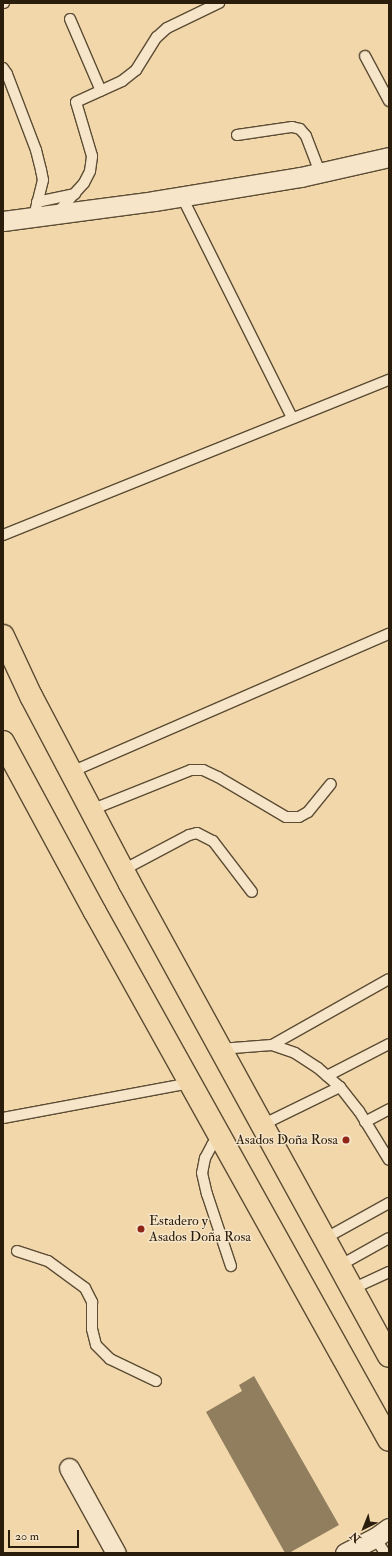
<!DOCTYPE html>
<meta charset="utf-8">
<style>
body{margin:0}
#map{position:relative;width:392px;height:1556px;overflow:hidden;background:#f1d7aa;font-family:"IM FELL Double Pica",serif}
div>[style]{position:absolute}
.building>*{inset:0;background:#917e5e}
.roads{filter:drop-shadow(1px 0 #5c4c34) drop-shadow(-1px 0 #5c4c34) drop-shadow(0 1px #5c4c34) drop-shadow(0 -1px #5c4c34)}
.lane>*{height:10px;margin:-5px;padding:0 5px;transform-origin:5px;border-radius:5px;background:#f6e5c8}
.street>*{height:19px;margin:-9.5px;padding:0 9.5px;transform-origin:9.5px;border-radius:9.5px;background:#f6e5c8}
.primary>*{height:22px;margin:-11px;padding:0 11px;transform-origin:11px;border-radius:11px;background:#f1d7aa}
.dots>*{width:11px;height:11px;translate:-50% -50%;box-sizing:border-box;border:2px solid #f6e5c8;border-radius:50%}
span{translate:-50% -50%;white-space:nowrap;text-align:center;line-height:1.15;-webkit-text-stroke:3px #f6e5c8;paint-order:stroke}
.poi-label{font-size:14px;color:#2a1d0c}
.right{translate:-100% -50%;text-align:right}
.left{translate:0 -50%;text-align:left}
.frame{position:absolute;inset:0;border:4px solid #2a1d0c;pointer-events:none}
.north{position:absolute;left:344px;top:1508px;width:40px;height:40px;-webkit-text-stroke:3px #f6e5c8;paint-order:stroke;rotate:223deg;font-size:11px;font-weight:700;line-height:16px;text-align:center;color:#2a1d0c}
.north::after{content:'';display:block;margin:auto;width:14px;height:18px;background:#2a1d0c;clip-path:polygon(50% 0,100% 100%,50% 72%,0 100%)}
.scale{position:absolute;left:8px;top:1530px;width:71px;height:18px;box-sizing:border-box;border:2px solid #2a1d0c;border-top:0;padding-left:5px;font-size:12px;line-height:14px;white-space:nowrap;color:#2a1d0c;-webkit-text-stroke:3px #f6e5c8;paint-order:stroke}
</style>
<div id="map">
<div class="building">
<div style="clip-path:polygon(254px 1376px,339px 1525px,289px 1553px,285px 1553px,206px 1412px,242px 1391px,239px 1385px)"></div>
</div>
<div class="roads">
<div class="lane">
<div style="left:3px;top:3px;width:1px"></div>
<div style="left:70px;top:19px;width:78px;rotate:66.7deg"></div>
<div style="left:365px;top:56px;width:51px;rotate:61.9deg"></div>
<div style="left:3px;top:68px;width:7px;rotate:56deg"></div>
<div style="left:7px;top:74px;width:81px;rotate:69.1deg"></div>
<div style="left:36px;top:150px;width:21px;rotate:76deg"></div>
<div style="left:41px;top:170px;width:10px;rotate:79deg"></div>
<div style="left:43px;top:180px;width:38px;rotate:104deg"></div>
<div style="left:237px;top:135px;width:56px;rotate:-8.3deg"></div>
<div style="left:292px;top:127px;width:8px;rotate:14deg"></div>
<div style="left:300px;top:129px;width:9px;rotate:49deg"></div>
<div style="left:306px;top:136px;width:40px;rotate:69deg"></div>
<div style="left:182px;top:197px;width:247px;rotate:63.5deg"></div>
<div style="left:37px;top:202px;width:39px;rotate:-12deg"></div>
<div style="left:57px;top:213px;width:40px;rotate:-48deg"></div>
<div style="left:84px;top:183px;width:13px;rotate:-63deg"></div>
<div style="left:90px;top:171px;width:15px;rotate:-82deg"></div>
<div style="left:92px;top:156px;width:56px;rotate:-106.5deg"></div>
<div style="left:76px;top:102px;width:51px;rotate:-24.5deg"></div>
<div style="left:122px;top:81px;width:18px;rotate:-38deg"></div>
<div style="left:136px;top:70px;width:39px;rotate:-58deg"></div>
<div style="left:157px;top:37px;width:13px;rotate:-42deg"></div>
<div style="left:167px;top:28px;width:58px;rotate:-25.7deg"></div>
<div style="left:3px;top:535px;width:416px;rotate:-21.9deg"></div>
<div style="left:71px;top:772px;width:347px;rotate:-23.5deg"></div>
<div style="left:91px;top:810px;width:108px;rotate:-21.8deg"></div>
<div style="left:191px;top:770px;width:12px"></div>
<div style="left:203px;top:770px;width:17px;rotate:25deg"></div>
<div style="left:218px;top:777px;width:79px;rotate:30.5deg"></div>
<div style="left:286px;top:817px;width:13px"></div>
<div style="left:299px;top:817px;width:10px;rotate:-29deg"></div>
<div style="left:308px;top:812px;width:36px;rotate:-51deg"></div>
<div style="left:123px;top:870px;width:75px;rotate:-27.9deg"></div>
<div style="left:189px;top:835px;width:8px;rotate:-14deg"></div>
<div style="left:197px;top:833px;width:18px;rotate:27deg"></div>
<div style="left:213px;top:841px;width:64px;rotate:52.6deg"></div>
<div style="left:272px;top:1045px;width:134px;rotate:-29.4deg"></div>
<div style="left:220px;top:1049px;width:52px;rotate:-4.4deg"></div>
<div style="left:272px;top:1045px;width:24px;rotate:19deg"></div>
<div style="left:295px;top:1053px;width:27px;rotate:33deg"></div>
<div style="left:318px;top:1068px;width:29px;rotate:41deg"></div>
<div style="left:340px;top:1087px;width:31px;rotate:52deg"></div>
<div style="left:359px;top:1111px;width:57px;rotate:58.5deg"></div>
<div style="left:327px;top:1076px;width:70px;rotate:-27.3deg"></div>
<div style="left:3px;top:1118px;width:190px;rotate:-10.6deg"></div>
<div style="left:365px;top:1122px;width:27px;rotate:-28deg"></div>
<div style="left:262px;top:1125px;width:87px;rotate:-26deg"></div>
<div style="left:219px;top:1136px;width:11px;rotate:128deg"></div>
<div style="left:212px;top:1145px;width:15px;rotate:118deg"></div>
<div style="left:205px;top:1158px;width:15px;rotate:101deg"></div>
<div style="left:202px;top:1173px;width:22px;rotate:77deg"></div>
<div style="left:207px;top:1194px;width:76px;rotate:71.6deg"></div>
<div style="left:324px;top:1239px;width:74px;rotate:-29deg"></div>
<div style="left:17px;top:1251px;width:33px;rotate:18deg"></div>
<div style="left:48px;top:1261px;width:46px;rotate:36.1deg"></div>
<div style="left:85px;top:1288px;width:16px;rotate:63deg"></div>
<div style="left:92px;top:1302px;width:27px;rotate:90deg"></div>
<div style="left:92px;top:1329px;width:16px;rotate:76deg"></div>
<div style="left:96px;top:1345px;width:20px;rotate:45deg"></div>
<div style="left:110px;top:1359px;width:51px;rotate:25.6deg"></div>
<div style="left:339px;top:1266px;width:57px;rotate:-29.2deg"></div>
<div style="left:352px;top:1289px;width:41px;rotate:-24.7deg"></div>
<div style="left:375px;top:1538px;width:18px;rotate:56deg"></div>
</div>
<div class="street">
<div style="left:3px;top:221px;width:152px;rotate:-7.5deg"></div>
<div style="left:154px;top:201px;width:149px;rotate:-9.3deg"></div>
<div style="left:301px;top:177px;width:90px;rotate:-12.8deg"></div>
<div style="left:69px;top:1468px;width:97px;rotate:61.1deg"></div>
<div style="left:345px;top:1553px;width:34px;rotate:-27deg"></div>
<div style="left:375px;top:1538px;width:17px;rotate:-36deg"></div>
</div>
<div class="primary">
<div style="left:3px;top:636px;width:66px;rotate:65deg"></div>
<div style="left:31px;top:696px;width:212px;rotate:62.2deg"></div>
<div style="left:130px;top:884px;width:538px;rotate:61.25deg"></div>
<div style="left:3px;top:742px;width:193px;rotate:61.6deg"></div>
<div style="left:95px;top:912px;width:604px;rotate:60.89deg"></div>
</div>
</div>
<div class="dots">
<div style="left:346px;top:1140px;background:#8f2418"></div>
<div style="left:141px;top:1229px;background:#8f2418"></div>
</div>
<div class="poi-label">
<span class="right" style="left:338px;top:1140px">Asados Doña Rosa</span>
<span class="left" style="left:149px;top:1229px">Estadero y<br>Asados Doña Rosa</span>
</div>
<div class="frame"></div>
<div class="north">N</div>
<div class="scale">20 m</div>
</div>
